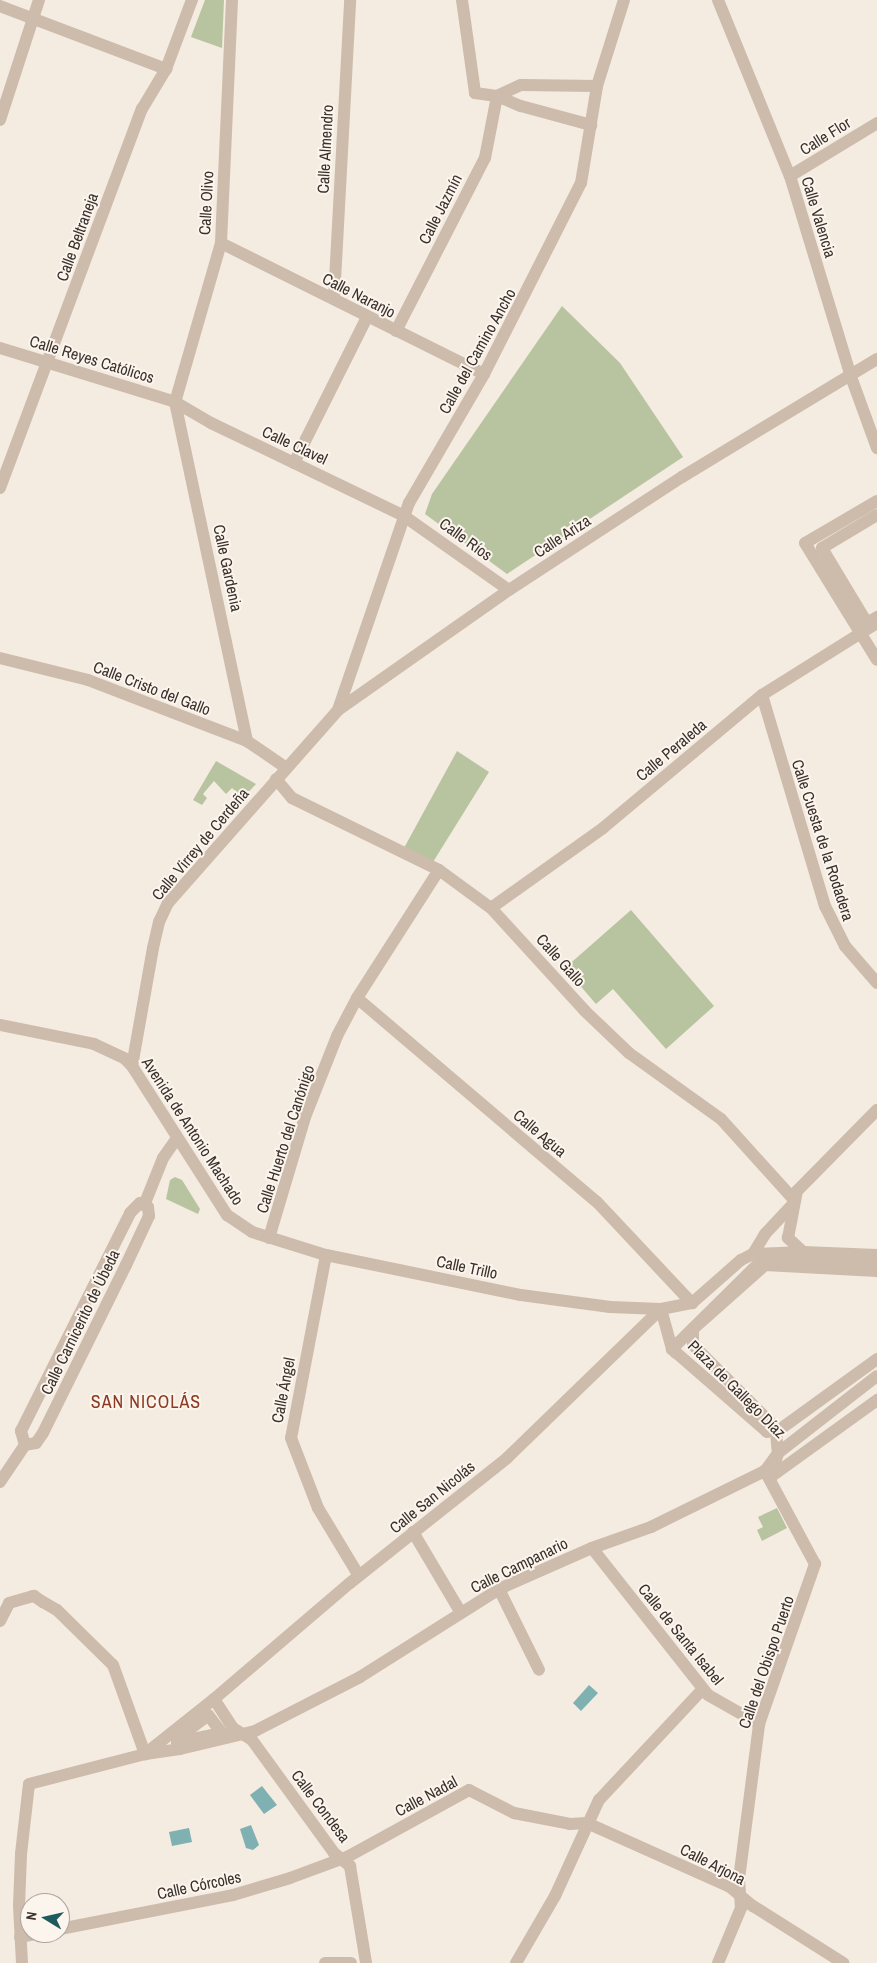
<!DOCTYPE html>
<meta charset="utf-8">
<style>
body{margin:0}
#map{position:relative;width:877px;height:1963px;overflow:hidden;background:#f4ebe1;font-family:"Archivo Narrow",sans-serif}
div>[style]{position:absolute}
.green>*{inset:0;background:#b8c4a0}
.water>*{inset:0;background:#7fb0b2}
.minor>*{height:12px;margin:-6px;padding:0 6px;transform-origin:6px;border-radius:6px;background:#cdbbac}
span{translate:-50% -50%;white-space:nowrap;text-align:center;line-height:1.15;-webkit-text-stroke:4px #fbf5ee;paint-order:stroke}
.street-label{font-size:16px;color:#3b302b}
.neighbourhood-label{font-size:18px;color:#8c3b22;letter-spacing:1px}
.north{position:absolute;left:20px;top:1893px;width:50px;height:50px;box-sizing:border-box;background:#fbf5ee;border:1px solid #aea6a0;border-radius:50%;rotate:279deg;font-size:14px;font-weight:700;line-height:20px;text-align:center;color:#3b302b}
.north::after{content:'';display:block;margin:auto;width:18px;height:22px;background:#1f5a5e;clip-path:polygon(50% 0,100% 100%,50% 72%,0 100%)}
</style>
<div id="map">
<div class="green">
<div style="clip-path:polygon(205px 0,224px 0,222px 48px,191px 37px)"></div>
<div style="clip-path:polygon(562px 306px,620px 363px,683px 457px,507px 574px,425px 514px,432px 494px)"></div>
<div style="clip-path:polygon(457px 751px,489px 772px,433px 862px,404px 848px)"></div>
<div style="clip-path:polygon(216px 761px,256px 784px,243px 798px,232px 788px,226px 794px,214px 781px,203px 794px,207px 798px,202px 805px,193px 800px)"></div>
<div style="clip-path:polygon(631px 910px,714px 1006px,666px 1049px,613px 989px,596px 1004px,565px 968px)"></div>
<div style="clip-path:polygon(175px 1177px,182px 1180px,200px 1209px,198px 1214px,166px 1199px,170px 1180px)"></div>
<div style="clip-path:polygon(777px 1508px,787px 1528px,762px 1541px,757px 1530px,763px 1527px,758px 1517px)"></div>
</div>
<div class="water">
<div style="clip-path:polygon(589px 1685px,598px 1693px,581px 1711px,573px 1703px)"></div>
<div style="clip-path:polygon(262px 1786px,277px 1805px,264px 1814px,250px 1795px)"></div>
<div style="clip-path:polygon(251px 1825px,259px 1845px,253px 1850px,246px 1848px,240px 1829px)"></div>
<div style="clip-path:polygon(189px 1828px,192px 1842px,172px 1846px,169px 1832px)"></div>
</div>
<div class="minor">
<div style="left:232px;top:0;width:243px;rotate:92.6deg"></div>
<div style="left:221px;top:243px;width:166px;rotate:106.1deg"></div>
<div style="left:175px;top:402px;width:347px;rotate:78deg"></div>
<div style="left:462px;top:0;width:94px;rotate:82deg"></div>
<div style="left:475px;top:93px;width:22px;rotate:8deg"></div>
<div style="left:497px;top:96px;width:26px;rotate:23deg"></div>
<div style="left:521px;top:106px;width:73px;rotate:15.2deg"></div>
<div style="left:718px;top:0;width:190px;rotate:67.8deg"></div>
<div style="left:790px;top:176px;width:207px;rotate:73.1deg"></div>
<div style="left:850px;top:374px;width:79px;rotate:70deg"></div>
<div style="left:0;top:6px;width:178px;rotate:20.8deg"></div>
<div style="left:497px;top:96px;width:26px;rotate:-25deg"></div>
<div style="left:521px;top:85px;width:76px;rotate:0.8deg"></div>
<div style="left:0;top:120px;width:126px;rotate:-72deg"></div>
<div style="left:790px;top:176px;width:102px;rotate:-31.3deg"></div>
<div style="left:221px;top:243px;width:294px;rotate:26.5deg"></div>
<div style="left:334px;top:299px;width:299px;rotate:-86.9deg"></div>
<div style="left:396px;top:331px;width:195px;rotate:-62.8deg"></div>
<div style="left:485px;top:158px;width:63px;rotate:-79deg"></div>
<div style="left:0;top:348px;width:183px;rotate:17.1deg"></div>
<div style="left:175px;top:402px;width:42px;rotate:30.3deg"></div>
<div style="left:211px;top:423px;width:214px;rotate:25.7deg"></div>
<div style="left:404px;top:516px;width:128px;rotate:35.2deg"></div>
<div style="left:294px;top:463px;width:163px;rotate:-63.4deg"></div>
<div style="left:0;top:488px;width:405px;rotate:-69.5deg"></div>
<div style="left:142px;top:109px;width:47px;rotate:-59deg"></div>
<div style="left:166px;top:69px;width:74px;rotate:-69.4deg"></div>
<div style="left:877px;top:501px;width:83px;rotate:149.7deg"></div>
<div style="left:805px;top:543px;width:137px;rotate:58.4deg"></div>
<div style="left:877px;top:515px;width:64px;rotate:149deg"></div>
<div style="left:822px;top:548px;width:87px;rotate:59deg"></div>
<div style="left:867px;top:623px;width:12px;rotate:-31deg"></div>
<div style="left:0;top:658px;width:91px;rotate:14deg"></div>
<div style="left:88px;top:680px;width:170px;rotate:21deg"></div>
<div style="left:247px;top:741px;width:46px;rotate:34.4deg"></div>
<div style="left:762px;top:695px;width:220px;rotate:73.4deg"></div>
<div style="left:825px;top:906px;width:45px;rotate:63.4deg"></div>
<div style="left:845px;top:946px;width:49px;rotate:49.1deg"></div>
<div style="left:338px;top:710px;width:219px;rotate:-71.1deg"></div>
<div style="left:409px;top:503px;width:149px;rotate:-59.8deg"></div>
<div style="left:484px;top:374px;width:214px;rotate:-63.1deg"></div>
<div style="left:581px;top:183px;width:98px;rotate:-80.6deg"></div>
<div style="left:597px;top:86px;width:90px;rotate:-72.6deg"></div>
<div style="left:276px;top:779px;width:25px;rotate:50deg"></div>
<div style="left:292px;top:798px;width:164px;rotate:26.1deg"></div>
<div style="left:439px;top:870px;width:64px;rotate:36.2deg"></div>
<div style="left:491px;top:908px;width:139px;rotate:47.6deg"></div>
<div style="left:585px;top:1011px;width:61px;rotate:43.7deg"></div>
<div style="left:629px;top:1053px;width:113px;rotate:35.7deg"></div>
<div style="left:721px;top:1119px;width:110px;rotate:47.9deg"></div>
<div style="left:491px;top:908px;width:138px;rotate:-35.5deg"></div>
<div style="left:603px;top:828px;width:207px;rotate:-39.9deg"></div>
<div style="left:762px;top:695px;width:136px;rotate:-32.1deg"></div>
<div style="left:357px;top:998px;width:315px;rotate:40.4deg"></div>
<div style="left:597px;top:1202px;width:139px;rotate:46.8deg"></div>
<div style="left:0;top:1025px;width:96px;rotate:11.4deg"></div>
<div style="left:94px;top:1044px;width:33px;rotate:25deg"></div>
<div style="left:124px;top:1058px;width:11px;rotate:45deg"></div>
<div style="left:132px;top:1066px;width:177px;rotate:57.5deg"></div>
<div style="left:227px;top:1215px;width:30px;rotate:34deg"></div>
<div style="left:252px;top:1232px;width:77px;rotate:17.3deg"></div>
<div style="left:326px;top:1255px;width:199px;rotate:11.6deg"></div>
<div style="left:521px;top:1295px;width:90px;rotate:7.7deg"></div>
<div style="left:610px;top:1307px;width:51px;rotate:2.2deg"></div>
<div style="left:661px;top:1309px;width:32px;rotate:-11deg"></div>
<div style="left:692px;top:1303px;width:65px;rotate:-41.3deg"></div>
<div style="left:741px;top:1260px;width:13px;rotate:-27deg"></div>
<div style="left:753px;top:1254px;width:50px;rotate:-2.3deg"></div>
<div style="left:803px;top:1252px;width:74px;rotate:2.3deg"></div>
<div style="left:132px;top:1066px;width:120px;rotate:-79.9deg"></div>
<div style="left:153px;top:948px;width:27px;rotate:-77deg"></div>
<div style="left:159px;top:922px;width:21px;rotate:-65deg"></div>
<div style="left:168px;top:903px;width:257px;rotate:-48.6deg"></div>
<div style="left:338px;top:710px;width:209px;rotate:-35.1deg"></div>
<div style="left:509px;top:590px;width:207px;rotate:-33.2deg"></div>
<div style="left:682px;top:477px;width:228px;rotate:-31.2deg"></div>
<div style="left:140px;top:1203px;width:9px;rotate:27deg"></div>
<div style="left:148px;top:1207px;width:9px;rotate:84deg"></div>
<div style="left:149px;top:1216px;width:54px;rotate:115.1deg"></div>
<div style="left:126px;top:1265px;width:187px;rotate:116.3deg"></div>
<div style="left:43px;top:1433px;width:12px;rotate:125deg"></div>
<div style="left:36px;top:1443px;width:11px;rotate:170deg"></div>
<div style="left:25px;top:1445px;width:15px;rotate:-106deg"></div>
<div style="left:21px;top:1431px;width:244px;rotate:-63.4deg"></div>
<div style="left:130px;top:1213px;width:14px;rotate:-45deg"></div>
<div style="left:145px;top:1203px;width:48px;rotate:-68.2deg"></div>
<div style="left:163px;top:1158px;width:24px;rotate:-55deg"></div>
<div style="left:269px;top:1238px;width:126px;rotate:-73.4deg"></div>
<div style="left:305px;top:1117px;width:87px;rotate:-68.4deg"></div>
<div style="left:337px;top:1036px;width:43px;rotate:-62.2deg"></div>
<div style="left:357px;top:998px;width:152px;rotate:-57.4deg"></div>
<div style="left:803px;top:1252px;width:21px;rotate:-137deg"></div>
<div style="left:788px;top:1238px;width:48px;rotate:-79.2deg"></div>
<div style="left:797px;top:1191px;width:114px;rotate:-45.4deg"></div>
<div style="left:753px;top:1254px;width:23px;rotate:-59deg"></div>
<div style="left:765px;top:1234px;width:42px;rotate:-46.9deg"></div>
<div style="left:326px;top:1255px;width:186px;rotate:100.8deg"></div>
<div style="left:291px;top:1438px;width:75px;rotate:68.9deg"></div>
<div style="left:318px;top:1508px;width:79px;rotate:58.9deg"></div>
<div style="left:877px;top:1264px;width:115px;rotate:-178deg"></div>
<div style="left:762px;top:1260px;width:127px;rotate:135.3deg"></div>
<div style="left:672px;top:1349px;width:126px;rotate:41.1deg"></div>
<div style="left:767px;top:1432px;width:9px;rotate:-49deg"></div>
<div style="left:773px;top:1425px;width:113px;rotate:-135deg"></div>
<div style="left:693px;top:1345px;width:16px;rotate:-90deg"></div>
<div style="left:693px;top:1329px;width:96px;rotate:-41.6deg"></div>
<div style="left:765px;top:1265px;width:112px;rotate:3.1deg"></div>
<div style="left:661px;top:1309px;width:41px;rotate:74.6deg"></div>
<div style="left:672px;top:1349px;width:6px;rotate:45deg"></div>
<div style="left:877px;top:1359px;width:125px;rotate:144.1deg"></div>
<div style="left:776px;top:1432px;width:21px;rotate:85deg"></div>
<div style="left:778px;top:1453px;width:24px;rotate:105deg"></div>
<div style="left:772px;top:1476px;width:130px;rotate:-35.9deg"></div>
<div style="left:0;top:1482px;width:45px;rotate:-56deg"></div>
<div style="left:413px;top:1532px;width:94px;rotate:59.3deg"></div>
<div style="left:592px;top:1548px;width:187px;rotate:51.7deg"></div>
<div style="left:708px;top:1695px;width:59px;rotate:29.6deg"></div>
<div style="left:499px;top:1589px;width:90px;rotate:63.7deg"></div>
<div style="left:9px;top:1603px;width:26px;rotate:-16deg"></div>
<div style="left:34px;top:1596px;width:11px;rotate:34deg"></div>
<div style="left:43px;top:1602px;width:16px;rotate:30deg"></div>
<div style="left:57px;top:1610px;width:78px;rotate:44.5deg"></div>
<div style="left:113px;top:1665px;width:95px;rotate:70.2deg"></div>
<div style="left:145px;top:1754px;width:88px;rotate:-38.6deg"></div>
<div style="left:214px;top:1699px;width:35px;rotate:57deg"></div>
<div style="left:233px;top:1728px;width:22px;rotate:32deg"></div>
<div style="left:252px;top:1740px;width:140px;rotate:54deg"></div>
<div style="left:334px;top:1853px;width:21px;rotate:39deg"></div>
<div style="left:350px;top:1866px;width:98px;rotate:80.6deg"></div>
<div style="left:0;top:1621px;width:20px;rotate:-63deg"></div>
<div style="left:214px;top:1699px;width:179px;rotate:-40.5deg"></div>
<div style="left:350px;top:1583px;width:201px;rotate:-38.5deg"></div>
<div style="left:507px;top:1458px;width:214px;rotate:-44.1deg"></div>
<div style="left:208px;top:1715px;width:23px;rotate:52deg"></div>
<div style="left:222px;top:1733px;width:46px;rotate:168.7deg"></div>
<div style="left:177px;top:1742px;width:4px;rotate:-76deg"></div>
<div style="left:178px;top:1738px;width:38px;rotate:-37deg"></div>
<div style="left:60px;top:1929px;width:176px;rotate:-11.1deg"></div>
<div style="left:233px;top:1895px;width:59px;rotate:-16.6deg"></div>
<div style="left:290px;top:1878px;width:63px;rotate:-20.4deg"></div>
<div style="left:349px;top:1856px;width:137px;rotate:-28.8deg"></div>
<div style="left:469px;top:1790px;width:51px;rotate:27.1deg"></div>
<div style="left:514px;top:1813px;width:57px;rotate:11.1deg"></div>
<div style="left:570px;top:1824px;width:17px;rotate:-3deg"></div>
<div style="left:587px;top:1823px;width:157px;rotate:24.1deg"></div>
<div style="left:730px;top:1887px;width:30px;rotate:40deg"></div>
<div style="left:753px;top:1906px;width:107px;rotate:32.3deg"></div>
<div style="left:20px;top:1937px;width:20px;rotate:-11deg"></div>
<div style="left:22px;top:1963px;width:57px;rotate:-93deg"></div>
<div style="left:19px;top:1906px;width:52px;rotate:-87.8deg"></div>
<div style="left:21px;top:1854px;width:70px;rotate:-83.5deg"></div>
<div style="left:29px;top:1784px;width:120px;rotate:-14.5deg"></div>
<div style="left:145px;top:1754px;width:35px;rotate:-8deg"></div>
<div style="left:180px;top:1749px;width:77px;rotate:-13.5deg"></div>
<div style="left:255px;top:1731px;width:118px;rotate:-27.2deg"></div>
<div style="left:360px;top:1677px;width:165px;rotate:-32.3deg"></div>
<div style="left:499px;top:1589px;width:102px;rotate:-23.8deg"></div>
<div style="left:592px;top:1548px;width:63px;rotate:-19.6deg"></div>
<div style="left:651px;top:1527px;width:127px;rotate:-26.2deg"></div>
<div style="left:765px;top:1471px;width:22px;rotate:-54deg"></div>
<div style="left:778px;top:1453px;width:125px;rotate:-37.9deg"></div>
<div style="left:325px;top:1963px;width:26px"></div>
<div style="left:516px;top:1963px;width:78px;rotate:-59.8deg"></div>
<div style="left:555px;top:1896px;width:106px;rotate:-65.4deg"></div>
<div style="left:599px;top:1800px;width:152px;rotate:-46.9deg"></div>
<div style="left:718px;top:1963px;width:60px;rotate:-67.3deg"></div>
<div style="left:741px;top:1908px;width:29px;rotate:-94deg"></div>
<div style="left:739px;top:1879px;width:156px;rotate:-82.6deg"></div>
<div style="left:759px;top:1724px;width:170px;rotate:-70.7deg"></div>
<div style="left:815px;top:1564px;width:106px;rotate:-118.3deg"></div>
</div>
<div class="street-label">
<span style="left:825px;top:136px;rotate:-32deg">Calle Flor</span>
<span style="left:325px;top:149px;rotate:-87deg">Calle Almendro</span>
<span style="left:206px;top:203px;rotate:-87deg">Calle Olivo</span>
<span style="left:440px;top:209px;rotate:-63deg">Calle Jazmín</span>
<span style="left:819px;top:217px;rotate:73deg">Calle Valencia</span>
<span style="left:77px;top:237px;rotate:-70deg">Calle Beltraneja</span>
<span style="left:359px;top:295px;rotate:27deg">Calle Naranjo</span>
<span style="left:477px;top:351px;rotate:-61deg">Calle del Camino Ancho</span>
<span style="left:92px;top:359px;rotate:17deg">Calle Reyes Católicos</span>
<span style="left:295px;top:445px;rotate:25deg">Calle Clavel</span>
<span style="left:562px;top:536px;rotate:-33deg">Calle Ariza</span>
<span style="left:466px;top:539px;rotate:36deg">Calle Ríos</span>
<span style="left:228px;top:568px;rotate:78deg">Calle Gardenia</span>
<span style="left:152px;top:688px;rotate:21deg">Calle Cristo del Gallo</span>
<span style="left:671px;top:750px;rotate:-40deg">Calle Peraleda</span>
<span style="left:823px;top:840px;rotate:72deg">Calle Cuesta de la Rodadera</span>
<span style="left:200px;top:844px;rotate:-50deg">Calle Virrey de Cerdeña</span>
<span style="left:561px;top:960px;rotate:48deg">Calle Gallo</span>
<span style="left:193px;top:1131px;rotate:57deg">Avenida de Antonio Machado</span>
<span style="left:540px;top:1133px;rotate:40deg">Calle Agua</span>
<span style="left:285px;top:1139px;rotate:-72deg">Calle Huerto del Canónigo</span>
<span style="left:467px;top:1267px;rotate:12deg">Calle Trillo</span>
<span style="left:80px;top:1322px;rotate:-64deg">Calle Carnicerito de Úbeda</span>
<span style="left:737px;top:1389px;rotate:45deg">Plaza de Gallego Díaz</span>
<span style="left:283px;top:1390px;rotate:-79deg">Calle Ángel</span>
<span style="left:432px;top:1497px;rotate:-39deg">Calle San Nicolás</span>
<span style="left:519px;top:1565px;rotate:-26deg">Calle Campanario</span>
<span style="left:681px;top:1634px;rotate:51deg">Calle de Santa Isabel</span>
<span style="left:766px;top:1662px;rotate:-71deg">Calle del Obispo Puerto</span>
<span style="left:426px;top:1796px;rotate:-28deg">Calle Nadal</span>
<span style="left:321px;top:1806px;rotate:53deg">Calle Condesa</span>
<span style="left:713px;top:1864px;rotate:27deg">Calle Arjona</span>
<span style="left:199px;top:1885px;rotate:-12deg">Calle Córcoles</span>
</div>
<div class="neighbourhood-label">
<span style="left:146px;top:1402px">SAN NICOLÁS</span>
</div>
<div class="north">N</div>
</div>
